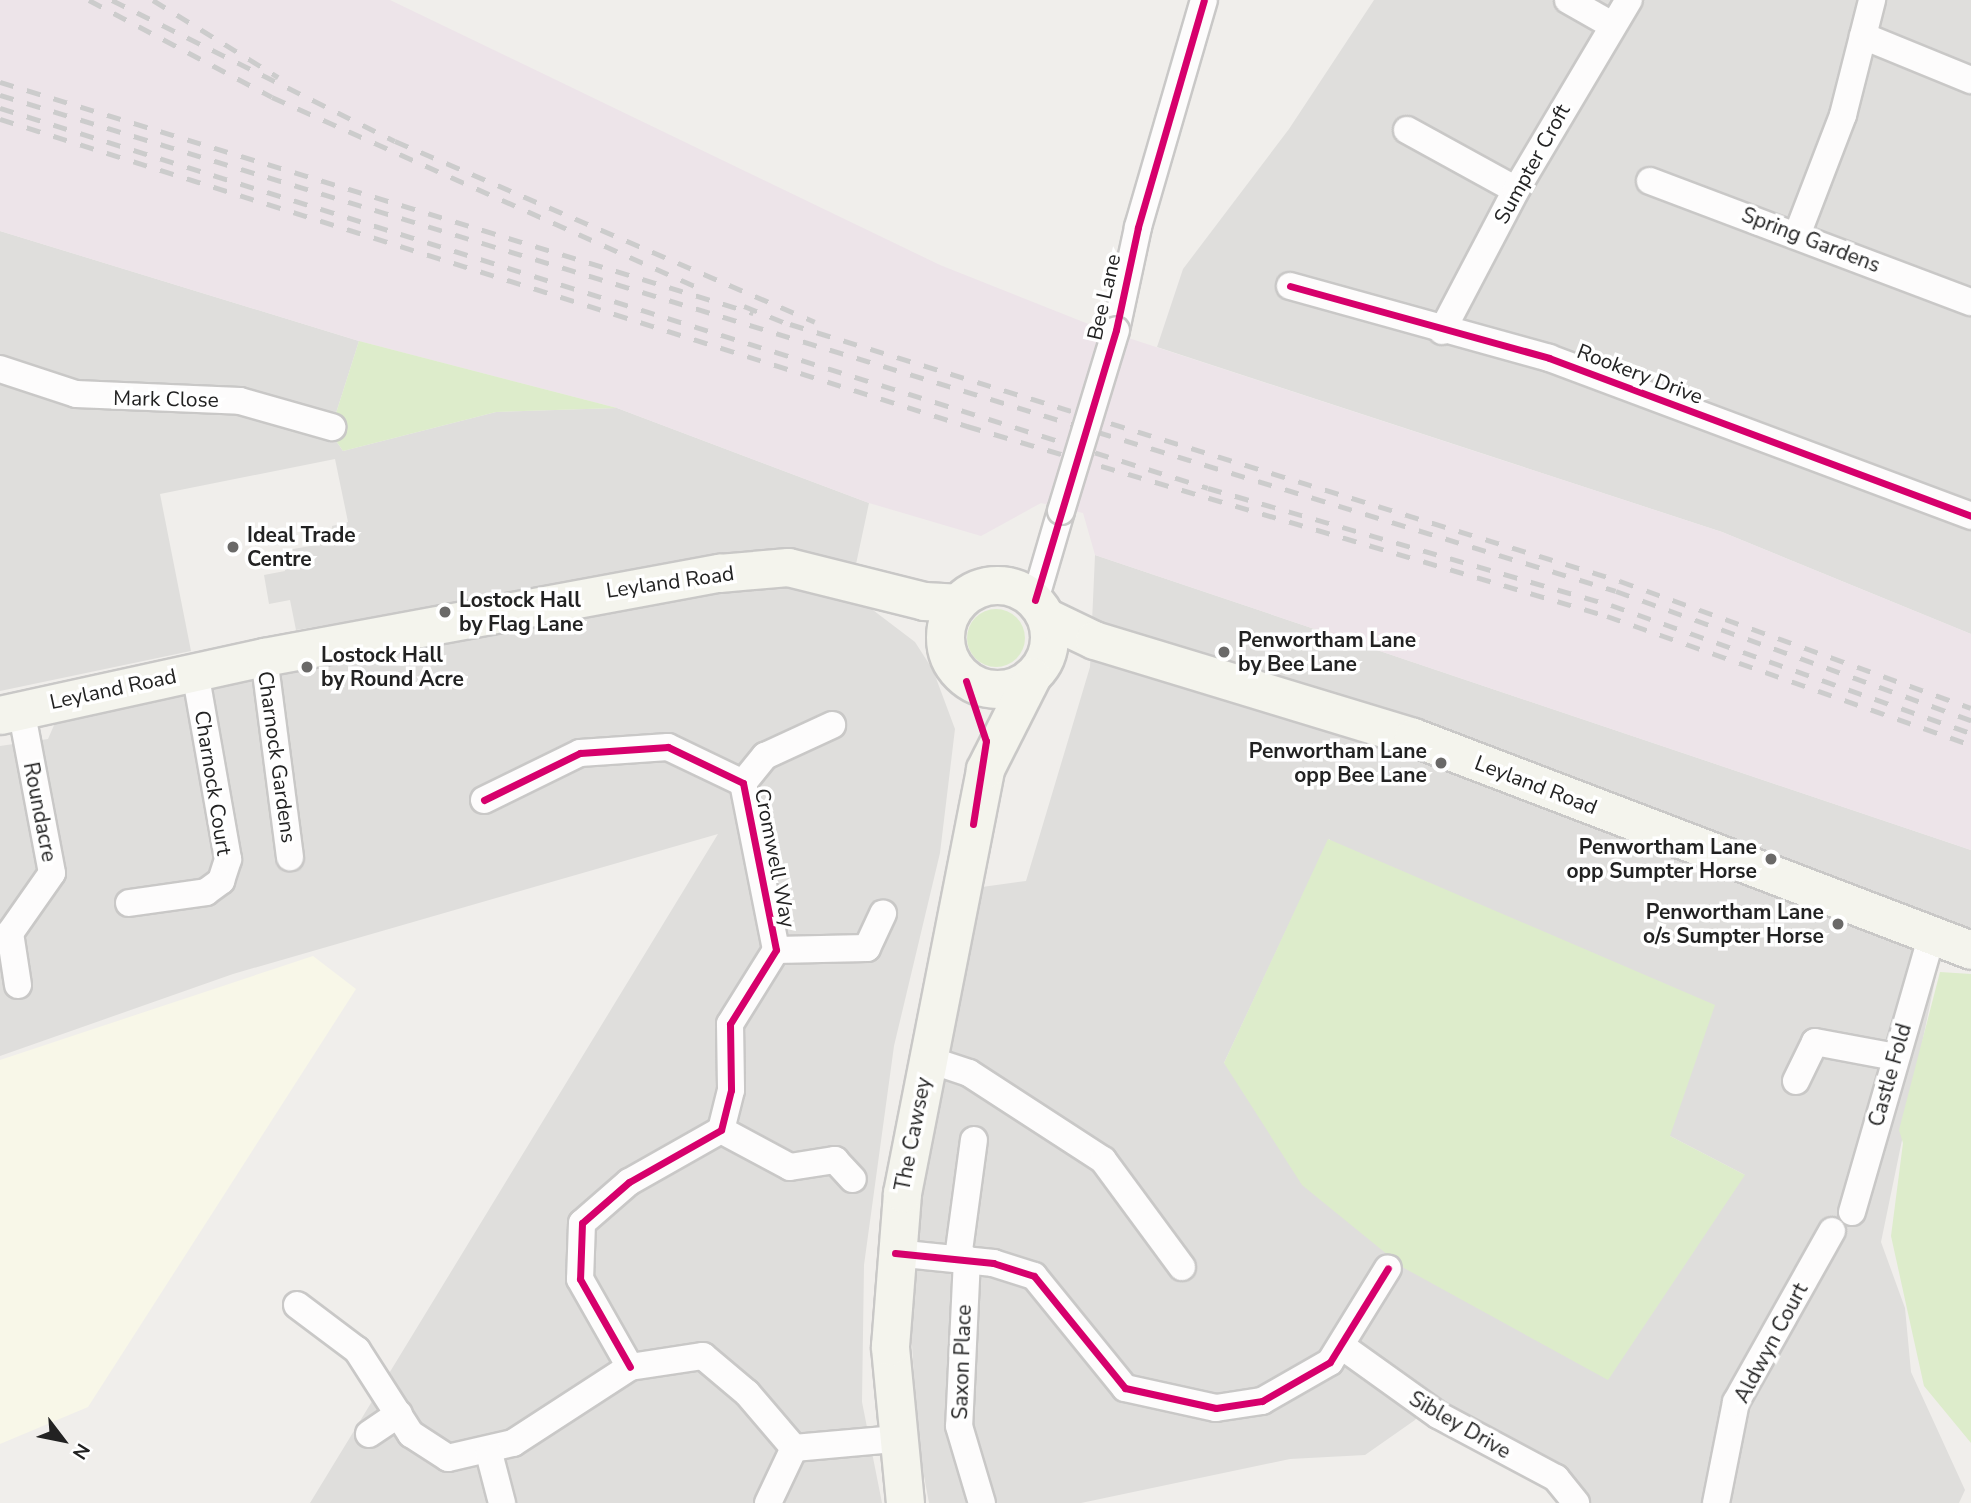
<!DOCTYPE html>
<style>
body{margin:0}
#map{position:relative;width:1971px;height:1503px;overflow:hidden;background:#f0eeeb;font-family:"Nunito Sans",sans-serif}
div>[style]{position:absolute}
.residential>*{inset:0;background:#dfdedc}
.industrial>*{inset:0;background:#ede4e9}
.education>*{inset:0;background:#f8f7e8}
.grass>*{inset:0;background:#ddeccb}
.round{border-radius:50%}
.roads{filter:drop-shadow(2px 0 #c9c8c7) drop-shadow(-2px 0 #c9c8c7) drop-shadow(0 2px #c9c8c7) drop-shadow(0 -2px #c9c8c7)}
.street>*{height:26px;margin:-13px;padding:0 13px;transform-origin:13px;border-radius:13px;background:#fdfcfc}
.secondary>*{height:37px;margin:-18.5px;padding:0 18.5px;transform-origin:18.5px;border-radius:18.5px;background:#f4f4ed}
.secondary>.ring{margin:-18.5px;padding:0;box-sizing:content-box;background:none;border:37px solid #f4f4ed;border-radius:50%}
.rail>*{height:5px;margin-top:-2.5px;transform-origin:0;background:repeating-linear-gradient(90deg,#ccc 0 14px,transparent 0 28px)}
.bridges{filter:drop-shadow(2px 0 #c9c8c7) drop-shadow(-2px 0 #c9c8c7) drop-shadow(0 2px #c9c8c7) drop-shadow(0 -2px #c9c8c7)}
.street-bridge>*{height:26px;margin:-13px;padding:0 13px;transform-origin:13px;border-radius:13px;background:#fdfcfc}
.cycleway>*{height:7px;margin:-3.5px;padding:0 3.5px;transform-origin:3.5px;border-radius:3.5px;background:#d6006c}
.dots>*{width:19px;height:19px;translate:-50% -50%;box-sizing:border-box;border:4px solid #fff;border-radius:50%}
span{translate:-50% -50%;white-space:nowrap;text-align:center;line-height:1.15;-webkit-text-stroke:7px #fff;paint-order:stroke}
.street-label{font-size:21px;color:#222}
.poi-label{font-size:21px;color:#222;font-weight:700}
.left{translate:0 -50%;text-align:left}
.right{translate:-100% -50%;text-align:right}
.north{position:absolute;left:28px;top:1405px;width:70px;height:70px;-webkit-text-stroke:5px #fff;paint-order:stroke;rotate:122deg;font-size:19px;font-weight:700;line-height:28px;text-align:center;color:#222}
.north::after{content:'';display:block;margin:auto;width:24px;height:32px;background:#222;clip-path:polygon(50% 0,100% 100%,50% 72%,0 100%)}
</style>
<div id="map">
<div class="residential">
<div style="clip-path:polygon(1374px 0,1971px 0,1971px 634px,1722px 532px,1157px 347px,1183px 269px,1289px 129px)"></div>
<div style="clip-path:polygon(0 231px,359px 341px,330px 432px,343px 451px,496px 412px,617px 408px,869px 503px,855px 569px,731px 558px,296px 630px,290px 600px,269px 604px,264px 575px,285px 571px,282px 551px,333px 542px,332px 526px,348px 522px,335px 459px,160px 494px,191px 651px,0 691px)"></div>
<div style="clip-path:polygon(evenodd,1095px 555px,1971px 850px,1971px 963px,1939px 961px,1881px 1242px,1905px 1308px,1911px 1372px,1965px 1490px,1959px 1503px,1591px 1503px,1568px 1469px,1432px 1396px,1415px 1420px,1365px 1455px,1290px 1459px,1081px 1503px,929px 1503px,918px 1444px,908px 1279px,922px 1173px,982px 887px,1026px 881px,1090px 667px,1095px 555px,1329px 839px,1670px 1136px,1745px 1175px,1224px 1063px,1329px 839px)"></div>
<div style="clip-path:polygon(757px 581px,865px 604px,915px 642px,933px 670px,955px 729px,940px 853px,894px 1046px,864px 1265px,862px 1402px,882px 1503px,310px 1503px,718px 834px,233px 974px,0 1056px,0 746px,48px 739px,58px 716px,149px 694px)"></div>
</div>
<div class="industrial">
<div style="clip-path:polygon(0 0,390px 0,940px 265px,1101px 329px,1722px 532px,1971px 634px,1971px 850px,1095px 555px,1083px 513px,1041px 503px,981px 536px,869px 503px,617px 408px,359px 341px,0 231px)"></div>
</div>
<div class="education">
<div style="clip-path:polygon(313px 956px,356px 989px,88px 1407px,0 1444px,0 1060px)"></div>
</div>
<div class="grass">
<div style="clip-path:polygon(359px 341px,617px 408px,496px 412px,343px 451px,330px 432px)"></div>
<div class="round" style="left:967px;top:609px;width:58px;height:58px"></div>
<div style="clip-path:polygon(1328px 839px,1715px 1005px,1670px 1136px,1745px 1175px,1608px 1380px,1404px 1268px,1302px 1185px,1224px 1063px)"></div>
<div style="clip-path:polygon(1940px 972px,1971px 974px,1971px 1443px,1924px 1386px,1891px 1236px,1903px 1143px,1899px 1130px)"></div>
</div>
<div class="roads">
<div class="street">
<div style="left:1568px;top:0;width:51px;rotate:29.6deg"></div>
<div style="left:1863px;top:36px;width:117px;rotate:22.2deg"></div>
<div style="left:1407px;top:130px;width:124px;rotate:28.8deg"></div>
<div style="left:1650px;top:181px;width:343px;rotate:20.7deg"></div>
<div style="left:1797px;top:235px;width:129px;rotate:-69deg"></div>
<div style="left:1843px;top:115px;width:119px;rotate:-75.8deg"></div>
<div style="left:1290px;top:286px;width:269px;rotate:15.5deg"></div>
<div style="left:1549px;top:358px;width:451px;rotate:20.5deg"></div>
<div style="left:1116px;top:330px;width:105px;rotate:-77.9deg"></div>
<div style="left:1138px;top:227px;width:236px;rotate:-73.8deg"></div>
<div style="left:1442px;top:331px;width:159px;rotate:-62.3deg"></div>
<div style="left:1516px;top:190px;width:221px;rotate:-59.3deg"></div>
<div style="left:0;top:369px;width:80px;rotate:18.2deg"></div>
<div style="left:76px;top:394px;width:164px;rotate:2.4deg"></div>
<div style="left:240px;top:401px;width:96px;rotate:15.8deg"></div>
<div style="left:1035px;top:600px;width:93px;rotate:-73.7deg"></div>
<div style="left:264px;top:657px;width:202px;rotate:82.6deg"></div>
<div style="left:743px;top:783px;width:35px;rotate:-51deg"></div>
<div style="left:765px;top:756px;width:74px;rotate:-24.8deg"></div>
<div style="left:484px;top:800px;width:107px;rotate:-26.1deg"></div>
<div style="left:580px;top:753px;width:88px;rotate:-3.9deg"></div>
<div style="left:668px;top:747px;width:83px;rotate:25.6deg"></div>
<div style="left:743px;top:783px;width:170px;rotate:78.8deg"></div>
<div style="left:776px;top:950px;width:87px;rotate:121.9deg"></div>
<div style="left:730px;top:1024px;width:66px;rotate:89.1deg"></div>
<div style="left:731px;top:1090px;width:41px;rotate:104deg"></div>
<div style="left:721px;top:1130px;width:106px;rotate:150.5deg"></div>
<div style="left:629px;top:1182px;width:62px;rotate:138.9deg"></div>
<div style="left:582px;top:1223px;width:56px;rotate:92deg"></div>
<div style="left:580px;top:1279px;width:101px;rotate:60.4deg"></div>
<div style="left:129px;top:903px;width:78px;rotate:-8.1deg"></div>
<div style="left:206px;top:892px;width:19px;rotate:-36deg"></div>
<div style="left:221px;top:881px;width:23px;rotate:-72deg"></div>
<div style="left:228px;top:859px;width:190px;rotate:-100deg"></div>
<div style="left:776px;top:950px;width:91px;rotate:-1.3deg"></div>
<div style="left:867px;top:948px;width:38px;rotate:-65deg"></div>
<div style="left:18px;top:985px;width:53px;rotate:-98.7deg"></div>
<div style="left:10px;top:933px;width:73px;rotate:-55deg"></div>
<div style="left:52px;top:873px;width:167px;rotate:-100.7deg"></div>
<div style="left:927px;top:1059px;width:44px;rotate:18.4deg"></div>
<div style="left:969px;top:1073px;width:160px;rotate:33deg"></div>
<div style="left:1103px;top:1160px;width:133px;rotate:53.6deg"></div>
<div style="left:1796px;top:1081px;width:43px;rotate:-64deg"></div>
<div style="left:1815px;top:1042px;width:81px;rotate:10.6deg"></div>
<div style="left:721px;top:1130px;width:78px;rotate:28.2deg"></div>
<div style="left:790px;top:1167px;width:46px;rotate:-8.8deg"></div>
<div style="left:835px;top:1160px;width:26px;rotate:47deg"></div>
<div style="left:1852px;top:1212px;width:284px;rotate:-73.9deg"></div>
<div style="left:895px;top:1253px;width:99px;rotate:5.8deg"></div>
<div style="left:993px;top:1263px;width:43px;rotate:17.6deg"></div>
<div style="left:1034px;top:1276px;width:144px;rotate:50.9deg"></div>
<div style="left:1125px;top:1388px;width:93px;rotate:12.4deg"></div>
<div style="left:1216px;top:1408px;width:47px;rotate:-8.7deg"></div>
<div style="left:1262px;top:1401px;width:78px;rotate:-29.8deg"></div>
<div style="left:1330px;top:1362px;width:110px;rotate:-58.3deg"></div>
<div style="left:958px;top:1258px;width:119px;rotate:-82.3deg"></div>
<div style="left:967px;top:1259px;width:167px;rotate:92.7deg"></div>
<div style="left:959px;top:1426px;width:80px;rotate:73.4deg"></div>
<div style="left:297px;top:1305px;width:75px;rotate:36.9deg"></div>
<div style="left:357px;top:1350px;width:100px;rotate:57.3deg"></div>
<div style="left:411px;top:1434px;width:44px;rotate:33deg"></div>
<div style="left:448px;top:1458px;width:67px;rotate:-13deg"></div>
<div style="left:513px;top:1443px;width:140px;rotate:-33deg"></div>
<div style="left:630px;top:1367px;width:74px;rotate:-8.6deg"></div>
<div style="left:703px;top:1356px;width:57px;rotate:40.1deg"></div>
<div style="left:747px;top:1393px;width:72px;rotate:49.5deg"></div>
<div style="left:1343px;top:1347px;width:117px;rotate:35.6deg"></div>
<div style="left:1438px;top:1415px;width:134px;rotate:28.1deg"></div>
<div style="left:1556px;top:1478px;width:32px;rotate:51deg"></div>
<div style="left:369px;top:1434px;width:36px;rotate:-34deg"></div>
<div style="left:489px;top:1453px;width:52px;rotate:75.4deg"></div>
<div style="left:768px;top:1503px;width:61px;rotate:-64.7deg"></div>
<div style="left:794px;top:1448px;width:100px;rotate:-5.1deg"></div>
<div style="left:1716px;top:1503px;width:103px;rotate:-78.8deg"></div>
<div style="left:1736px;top:1402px;width:196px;rotate:-60.7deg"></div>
</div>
<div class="secondary">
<div class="ring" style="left:945px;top:585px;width:67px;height:67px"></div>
<div style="left:1046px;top:617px;width:53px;rotate:25.6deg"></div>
<div style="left:1094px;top:640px;width:333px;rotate:16.9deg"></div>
<div style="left:1413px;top:737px;width:597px;rotate:20.89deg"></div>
<div style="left:0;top:715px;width:270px;rotate:-12.4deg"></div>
<div style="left:264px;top:657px;width:463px;rotate:-10.5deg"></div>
<div style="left:719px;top:573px;width:69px;rotate:-5deg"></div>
<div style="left:788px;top:567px;width:140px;rotate:14deg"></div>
<div style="left:924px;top:601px;width:33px;rotate:3deg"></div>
<div style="left:905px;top:1503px;width:158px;rotate:-95.5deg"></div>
<div style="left:890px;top:1346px;width:153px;rotate:-85.5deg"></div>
<div style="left:902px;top:1193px;width:432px;rotate:-78.9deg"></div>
<div style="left:985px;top:769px;width:104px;rotate:-63.2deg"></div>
</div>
</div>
<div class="rail">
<div style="left:89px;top:0;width:207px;rotate:27.9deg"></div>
<div style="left:272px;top:97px;width:471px;rotate:24.1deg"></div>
<div style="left:112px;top:0;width:316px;rotate:26.5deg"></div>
<div style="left:395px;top:141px;width:457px;rotate:23.3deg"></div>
<div style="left:153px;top:0;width:147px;rotate:31.6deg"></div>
<div style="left:0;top:82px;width:788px;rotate:17.05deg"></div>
<div style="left:0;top:95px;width:1690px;rotate:17.06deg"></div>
<div style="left:1616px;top:591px;width:378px;rotate:20deg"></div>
<div style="left:0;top:108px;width:1266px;rotate:17.46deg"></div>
<div style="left:1208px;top:488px;width:420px;rotate:16.2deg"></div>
<div style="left:1611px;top:605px;width:382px;rotate:19.6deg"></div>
<div style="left:0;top:119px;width:1015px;rotate:17.61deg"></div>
<div style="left:967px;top:426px;width:668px;rotate:16.53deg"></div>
<div style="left:1607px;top:616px;width:386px;rotate:19.5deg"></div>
<div style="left:744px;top:306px;width:53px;rotate:22.2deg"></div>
<div style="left:790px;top:324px;width:869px;rotate:17.2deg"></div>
<div style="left:1620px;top:581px;width:373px;rotate:19.9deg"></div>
</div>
<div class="bridges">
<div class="street-bridge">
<div style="left:1061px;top:511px;width:189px;rotate:-73.1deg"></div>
</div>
</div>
<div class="cycleway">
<div style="left:1290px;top:286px;width:269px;rotate:15.5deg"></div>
<div style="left:1549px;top:358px;width:451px;rotate:20.5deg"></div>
<div style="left:1035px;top:600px;width:282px;rotate:-73.3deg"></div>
<div style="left:1116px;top:330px;width:105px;rotate:-77.9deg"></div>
<div style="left:1138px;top:227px;width:236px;rotate:-73.8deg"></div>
<div style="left:966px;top:681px;width:63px;rotate:71.6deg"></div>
<div style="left:986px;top:741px;width:84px;rotate:98.9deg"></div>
<div style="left:484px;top:800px;width:107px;rotate:-26.1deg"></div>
<div style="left:580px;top:753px;width:88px;rotate:-3.9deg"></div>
<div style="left:668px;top:747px;width:83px;rotate:25.6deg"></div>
<div style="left:743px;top:783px;width:170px;rotate:78.8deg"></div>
<div style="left:776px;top:950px;width:87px;rotate:121.9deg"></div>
<div style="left:730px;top:1024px;width:66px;rotate:89.1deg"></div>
<div style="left:731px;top:1090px;width:41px;rotate:104deg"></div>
<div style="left:721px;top:1130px;width:106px;rotate:150.5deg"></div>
<div style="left:629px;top:1182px;width:62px;rotate:138.9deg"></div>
<div style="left:582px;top:1223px;width:56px;rotate:92deg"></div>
<div style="left:580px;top:1279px;width:101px;rotate:60.4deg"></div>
<div style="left:895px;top:1253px;width:99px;rotate:5.8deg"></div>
<div style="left:993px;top:1263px;width:43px;rotate:17.6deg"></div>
<div style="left:1034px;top:1276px;width:144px;rotate:50.9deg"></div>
<div style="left:1125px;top:1388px;width:93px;rotate:12.4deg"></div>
<div style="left:1216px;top:1408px;width:47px;rotate:-8.7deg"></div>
<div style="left:1262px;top:1401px;width:78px;rotate:-29.8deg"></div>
<div style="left:1330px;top:1362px;width:110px;rotate:-58.3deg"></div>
</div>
<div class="dots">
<div style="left:233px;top:547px;background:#6a6968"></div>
<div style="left:445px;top:612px;background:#6a6968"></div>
<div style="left:1224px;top:652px;background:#6a6968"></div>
<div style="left:307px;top:667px;background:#6a6968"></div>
<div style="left:1441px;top:763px;background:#6a6968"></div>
<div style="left:1771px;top:859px;background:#6a6968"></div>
<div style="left:1838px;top:924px;background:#6a6968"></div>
</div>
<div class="street-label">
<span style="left:1532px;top:164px;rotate:-61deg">Sumpter Croft</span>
<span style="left:1811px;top:240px;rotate:21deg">Spring Gardens</span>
<span style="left:1104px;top:297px;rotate:-77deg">Bee Lane</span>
<span style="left:1640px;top:374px;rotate:21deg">Rookery Drive</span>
<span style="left:166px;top:399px;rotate:1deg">Mark Close</span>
<span style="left:670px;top:582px;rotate:-8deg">Leyland Road</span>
<span style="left:113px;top:689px;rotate:-12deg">Leyland Road</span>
<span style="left:277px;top:757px;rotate:82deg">Charnock Gardens</span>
<span style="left:213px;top:783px;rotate:81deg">Charnock Court</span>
<span style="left:1536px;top:785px;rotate:21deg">Leyland Road</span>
<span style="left:40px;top:812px;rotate:79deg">Roundacre</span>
<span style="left:775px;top:858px;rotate:79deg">Cromwell Way</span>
<span style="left:1890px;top:1075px;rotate:-74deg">Castle Fold</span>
<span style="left:913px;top:1134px;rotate:-79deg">The Cawsey</span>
<span style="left:1771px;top:1343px;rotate:-62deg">Aldwyn Court</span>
<span style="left:962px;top:1362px;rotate:-88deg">Saxon Place</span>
<span style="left:1460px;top:1425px;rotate:30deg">Sibley Drive</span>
</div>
<div class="poi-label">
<span class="left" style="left:247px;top:547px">Ideal Trade<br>Centre</span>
<span class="left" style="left:459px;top:612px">Lostock Hall<br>by Flag Lane</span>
<span class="left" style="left:1238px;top:652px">Penwortham Lane<br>by Bee Lane</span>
<span class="left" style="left:321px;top:667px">Lostock Hall<br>by Round Acre</span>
<span class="right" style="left:1427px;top:763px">Penwortham Lane<br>opp Bee Lane</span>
<span class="right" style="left:1757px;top:859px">Penwortham Lane<br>opp Sumpter Horse</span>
<span class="right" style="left:1824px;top:924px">Penwortham Lane<br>o/s Sumpter Horse</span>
</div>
<div class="north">N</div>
</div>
